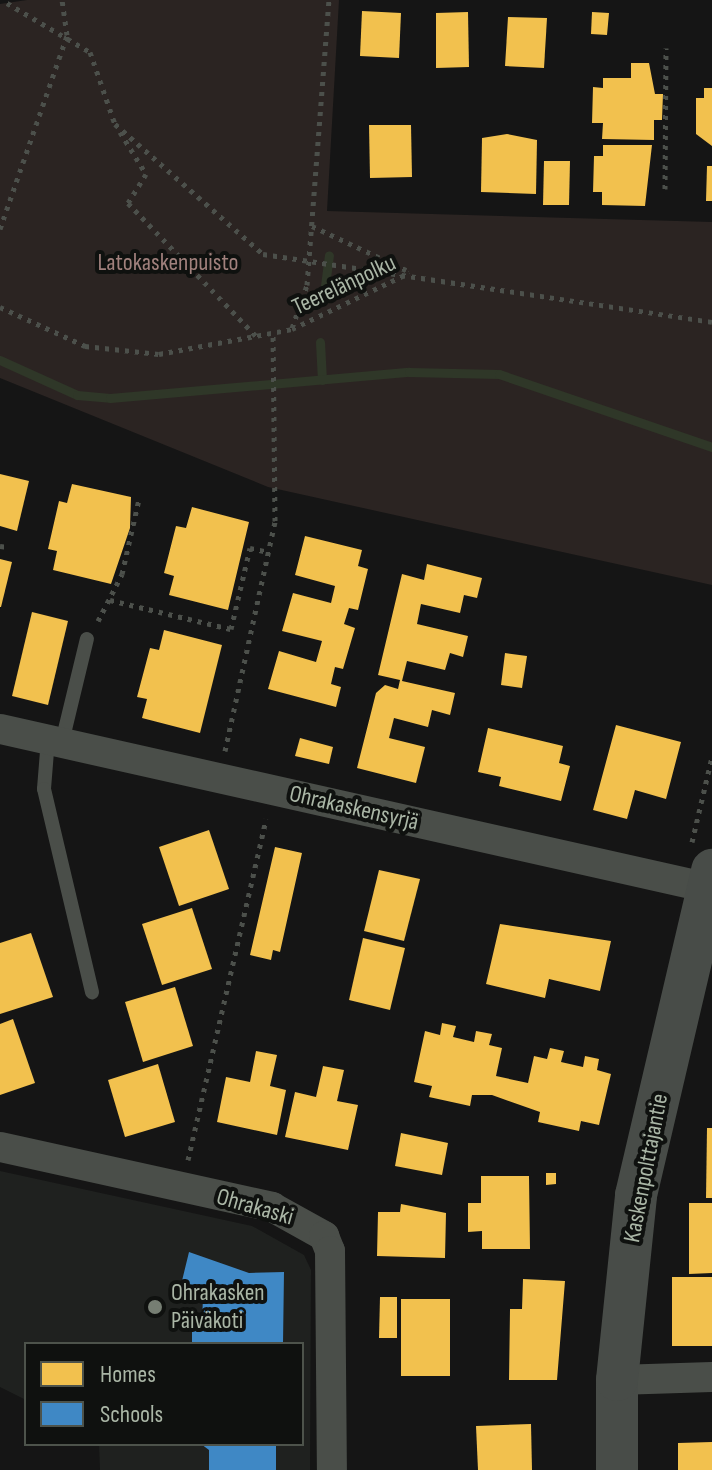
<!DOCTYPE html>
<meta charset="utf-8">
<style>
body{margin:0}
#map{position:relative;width:712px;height:1470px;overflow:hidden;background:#151515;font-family:"Sofia Sans Condensed",sans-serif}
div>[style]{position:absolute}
.built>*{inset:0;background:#1f211f}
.green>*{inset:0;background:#2b2422}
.homes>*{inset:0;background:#f2c14e}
.schools>*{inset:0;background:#3f88c5}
.stream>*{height:9px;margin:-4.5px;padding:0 4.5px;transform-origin:4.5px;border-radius:4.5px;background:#2f3728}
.path>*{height:5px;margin-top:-2.5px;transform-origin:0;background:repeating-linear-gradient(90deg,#4c504b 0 4px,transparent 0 10px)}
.lane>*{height:14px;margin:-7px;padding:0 7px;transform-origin:7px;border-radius:7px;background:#4a4e49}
.street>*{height:30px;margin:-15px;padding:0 15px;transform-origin:15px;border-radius:15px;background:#4a4e49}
.secondary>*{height:42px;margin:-21px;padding:0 21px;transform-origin:21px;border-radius:21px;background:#484c48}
.dots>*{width:22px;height:22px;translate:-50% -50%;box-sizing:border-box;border:4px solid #0f110f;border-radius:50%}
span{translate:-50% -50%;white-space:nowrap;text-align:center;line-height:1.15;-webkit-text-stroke:8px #0f110f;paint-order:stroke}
.park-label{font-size:24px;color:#a1817d}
.street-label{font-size:24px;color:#aab6a6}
.poi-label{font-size:24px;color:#aab6a6}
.left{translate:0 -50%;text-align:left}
.legend{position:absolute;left:24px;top:1342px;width:280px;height:104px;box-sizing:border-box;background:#0f110f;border:2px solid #4d534b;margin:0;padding:10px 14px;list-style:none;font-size:24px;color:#aab6a6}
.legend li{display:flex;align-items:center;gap:16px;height:40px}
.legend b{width:40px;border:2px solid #4d534b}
</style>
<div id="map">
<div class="built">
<div style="clip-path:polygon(0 1171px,252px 1226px,304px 1255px,311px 1270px,310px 1470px,100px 1470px,99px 1444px,302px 1444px,302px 1344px,26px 1344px,26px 1400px,0 1387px)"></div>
</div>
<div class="green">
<div style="clip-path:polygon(27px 0,339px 0,327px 211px,712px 222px,712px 585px,268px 487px,0 378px,0 4px)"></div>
</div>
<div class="homes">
<div style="clip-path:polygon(362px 11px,401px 13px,399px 58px,360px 56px)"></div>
<div style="clip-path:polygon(468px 12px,469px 67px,436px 68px,436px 13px)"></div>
<div style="clip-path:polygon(592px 12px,609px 13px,607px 35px,591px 34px)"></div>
<div style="clip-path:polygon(508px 17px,547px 18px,544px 68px,505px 66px)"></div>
<div style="clip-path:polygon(631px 63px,649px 63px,655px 94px,663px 94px,662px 120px,654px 120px,654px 140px,602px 139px,603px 123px,592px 123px,593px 87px,603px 88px,603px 78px,631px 78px)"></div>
<div style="clip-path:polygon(704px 88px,712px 88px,712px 146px,696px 134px,696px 98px,704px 98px)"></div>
<div style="clip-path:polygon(369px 125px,411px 125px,412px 177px,370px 178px)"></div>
<div style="clip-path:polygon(507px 134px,537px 140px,536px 194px,481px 192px,482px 138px)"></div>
<div style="clip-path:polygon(603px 145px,652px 145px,645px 206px,602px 205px,602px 192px,593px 192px,594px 156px,603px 156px)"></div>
<div style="clip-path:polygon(544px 161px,570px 161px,569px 205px,543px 205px)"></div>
<div style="clip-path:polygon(707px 166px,712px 166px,712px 201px,706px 201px)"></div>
<div style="clip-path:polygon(0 474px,29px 481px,17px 531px,0 526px)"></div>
<div style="clip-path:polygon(72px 484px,131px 497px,130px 528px,111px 584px,53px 570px,57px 551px,48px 549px,59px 501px,67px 503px)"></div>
<div style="clip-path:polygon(192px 507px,249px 522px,228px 610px,169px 595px,174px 576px,164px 573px,176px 526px,186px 528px)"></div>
<div style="clip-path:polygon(305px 536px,362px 550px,358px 566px,368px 569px,358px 610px,349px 608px,344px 624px,355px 628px,343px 669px,335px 667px,331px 684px,341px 687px,336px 707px,268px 689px,279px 651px,316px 662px,322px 641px,282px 631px,293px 593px,331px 603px,335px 586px,295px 575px)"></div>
<div style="clip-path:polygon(0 559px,12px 562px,1px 607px,0 607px)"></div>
<div style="clip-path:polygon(427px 564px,482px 578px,477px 598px,464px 595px,460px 613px,421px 604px,417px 624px,468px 636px,463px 657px,450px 653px,445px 670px,407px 661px,402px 681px,455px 693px,450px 715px,432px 710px,428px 727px,394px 718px,389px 738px,425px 747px,416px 783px,357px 768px,376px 693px,385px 685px,398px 689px,400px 680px,378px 675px,402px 574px,424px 580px)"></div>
<div style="clip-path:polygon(32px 612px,68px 621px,48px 705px,12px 696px)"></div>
<div style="clip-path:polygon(164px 630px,222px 645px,200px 733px,142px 718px,147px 699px,137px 697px,150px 648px,159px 650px)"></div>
<div style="clip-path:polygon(505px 653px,527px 656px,522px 688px,501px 685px)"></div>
<div style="clip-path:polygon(616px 725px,681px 742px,666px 799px,635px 790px,627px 819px,593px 810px)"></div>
<div style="clip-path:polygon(488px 728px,563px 746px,559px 763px,570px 766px,561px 801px,499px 786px,501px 777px,478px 772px)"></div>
<div style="clip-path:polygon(300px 738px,333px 747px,329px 764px,295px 756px)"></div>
<div style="clip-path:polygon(209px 830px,229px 889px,179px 906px,159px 847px)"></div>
<div style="clip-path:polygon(275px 847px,302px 853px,280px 952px,273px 950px,271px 960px,250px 955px)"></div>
<div style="clip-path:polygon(379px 870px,420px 879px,404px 941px,364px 931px)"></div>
<div style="clip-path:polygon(192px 908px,212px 969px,162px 985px,142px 924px)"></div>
<div style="clip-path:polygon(500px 924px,611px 941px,600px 991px,549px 979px,545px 998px,486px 984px)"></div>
<div style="clip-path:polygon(31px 933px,53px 997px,0 1014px,0 943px)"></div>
<div style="clip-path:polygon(363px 938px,405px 948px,390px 1010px,349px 1000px)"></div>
<div style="clip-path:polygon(175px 987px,193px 1046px,143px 1062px,125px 1002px)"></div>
<div style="clip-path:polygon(13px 1019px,35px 1083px,0 1095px,0 1024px)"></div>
<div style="clip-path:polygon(442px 1023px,456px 1026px,453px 1037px,474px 1042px,476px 1031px,492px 1034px,489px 1045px,502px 1048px,496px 1076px,528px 1083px,534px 1056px,547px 1059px,550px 1048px,564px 1051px,561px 1062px,583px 1067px,585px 1056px,599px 1059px,597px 1070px,611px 1074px,599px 1125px,581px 1121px,579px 1131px,538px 1122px,540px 1112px,492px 1095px,472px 1095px,470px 1106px,429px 1097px,432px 1086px,414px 1082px,425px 1031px,440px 1035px)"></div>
<div style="clip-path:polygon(256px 1051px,277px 1055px,270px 1086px,286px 1090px,277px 1135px,217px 1122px,226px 1077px,250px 1082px)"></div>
<div style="clip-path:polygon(158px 1064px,175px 1122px,125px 1137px,108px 1080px)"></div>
<div style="clip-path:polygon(323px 1066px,344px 1070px,337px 1101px,358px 1105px,348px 1150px,285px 1137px,295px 1092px,316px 1097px)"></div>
<div style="clip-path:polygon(707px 1128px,712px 1128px,712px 1198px,706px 1198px)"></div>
<div style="clip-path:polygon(401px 1133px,448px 1143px,442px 1175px,395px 1166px)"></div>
<div style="clip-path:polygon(546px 1173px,556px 1173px,556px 1184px,546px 1185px)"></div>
<div style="clip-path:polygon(481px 1176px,529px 1176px,530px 1249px,482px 1249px,482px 1231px,468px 1232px,468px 1203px,481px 1203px)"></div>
<div style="clip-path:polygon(689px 1203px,712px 1203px,712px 1273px,689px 1274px)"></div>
<div style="clip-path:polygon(401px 1204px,446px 1213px,445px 1258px,377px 1256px,378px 1212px,400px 1212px)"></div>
<div style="clip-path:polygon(672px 1277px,712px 1277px,712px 1346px,672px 1346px)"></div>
<div style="clip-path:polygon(523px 1279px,565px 1281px,557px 1380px,509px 1380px,510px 1309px,522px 1309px)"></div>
<div style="clip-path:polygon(380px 1297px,397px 1297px,397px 1338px,379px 1338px)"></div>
<div style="clip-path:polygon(401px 1299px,450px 1299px,450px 1376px,401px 1376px)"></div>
<div style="clip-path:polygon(531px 1424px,532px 1470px,478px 1470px,476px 1426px)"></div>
<div style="clip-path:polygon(712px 1442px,712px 1470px,678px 1470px,678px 1443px)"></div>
</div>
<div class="schools">
<div style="clip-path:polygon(189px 1252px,249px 1273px,284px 1272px,283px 1344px,192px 1344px,192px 1327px,202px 1327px,203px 1294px,180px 1289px)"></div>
<div style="clip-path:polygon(201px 1444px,276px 1444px,276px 1470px,209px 1470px,209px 1450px)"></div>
</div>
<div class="stream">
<div style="left:323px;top:301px;width:46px;rotate:-82.6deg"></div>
<div style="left:320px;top:342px;width:38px;rotate:87deg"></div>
<div style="left:0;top:360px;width:85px;rotate:24.4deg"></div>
<div style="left:77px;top:395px;width:33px;rotate:5deg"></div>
<div style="left:110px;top:398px;width:300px;rotate:-5deg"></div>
<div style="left:409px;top:372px;width:90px;rotate:1.3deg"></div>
<div style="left:499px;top:374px;width:225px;rotate:18.9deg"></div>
</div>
<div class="path">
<div style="left:7px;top:3px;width:96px;rotate:30.6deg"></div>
<div style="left:90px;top:52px;width:76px;rotate:70.9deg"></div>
<div style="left:115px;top:124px;width:197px;rotate:41.3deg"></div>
<div style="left:263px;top:254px;width:454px;rotate:8.6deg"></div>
<div style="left:120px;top:132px;width:49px;rotate:58.2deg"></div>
<div style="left:146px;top:174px;width:34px;rotate:122deg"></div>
<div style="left:128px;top:203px;width:187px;rotate:46.1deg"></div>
<div style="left:665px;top:189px;width:141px;rotate:-89.6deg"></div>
<div style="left:312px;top:226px;width:104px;rotate:25.1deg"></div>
<div style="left:0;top:229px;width:205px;rotate:-70.9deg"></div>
<div style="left:67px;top:35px;width:35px;rotate:-98deg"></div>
<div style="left:0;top:307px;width:94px;rotate:24.6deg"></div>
<div style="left:85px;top:346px;width:74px;rotate:6.2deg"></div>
<div style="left:159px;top:354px;width:135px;rotate:-10.6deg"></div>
<div style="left:292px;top:329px;width:130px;rotate:-25.6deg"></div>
<div style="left:292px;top:328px;width:46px;rotate:-70.8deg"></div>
<div style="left:307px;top:285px;width:286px;rotate:-85.6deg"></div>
<div style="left:0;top:546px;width:8px;rotate:7deg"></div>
<div style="left:110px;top:600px;width:124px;rotate:13.5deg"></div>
<div style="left:231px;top:629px;width:83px;rotate:-76.8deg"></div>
<div style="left:250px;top:548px;width:19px;rotate:12deg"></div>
<div style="left:98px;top:621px;width:53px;rotate:-62.9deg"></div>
<div style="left:122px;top:574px;width:77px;rotate:-77.2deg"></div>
<div style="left:225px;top:751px;width:235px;rotate:-77.7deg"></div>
<div style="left:275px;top:521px;width:186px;rotate:-90.6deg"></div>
<div style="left:692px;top:842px;width:87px;rotate:-76.8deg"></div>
<div style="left:188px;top:1160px;width:350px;rotate:-77.1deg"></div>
</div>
<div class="lane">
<div style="left:48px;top:739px;width:50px;rotate:94.6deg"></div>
<div style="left:44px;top:789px;width:209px;rotate:76.7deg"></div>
<div style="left:62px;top:742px;width:106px;rotate:-76.4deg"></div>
</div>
<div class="street">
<div style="left:0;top:729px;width:727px;rotate:12.64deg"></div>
<div style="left:0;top:1147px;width:279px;rotate:12.4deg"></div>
<div style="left:272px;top:1207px;width:60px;rotate:29.1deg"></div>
<div style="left:324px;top:1236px;width:16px;rotate:68deg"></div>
<div style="left:330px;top:1251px;width:219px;rotate:89.5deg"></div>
<div style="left:617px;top:1380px;width:95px;rotate:-1.8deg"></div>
</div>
<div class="secondary">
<div style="left:617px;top:1470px;width:90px;rotate:-90deg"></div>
<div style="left:617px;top:1380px;width:186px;rotate:-84.1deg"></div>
<div style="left:636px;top:1195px;width:334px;rotate:-76.8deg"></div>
</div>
<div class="dots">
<div style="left:155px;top:1307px;background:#767e73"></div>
</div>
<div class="park-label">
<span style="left:168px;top:263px">Latokaskenpuisto</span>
</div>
<div class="street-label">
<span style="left:344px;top:285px;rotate:-25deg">Teerelänpolku</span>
<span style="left:354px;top:808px;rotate:13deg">Ohrakaskensyrjä</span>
<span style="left:646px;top:1168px;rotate:-79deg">Kaskenpolttajantie</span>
<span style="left:255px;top:1207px;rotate:16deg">Ohrakaski</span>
</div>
<div class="poi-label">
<span class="left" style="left:171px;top:1307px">Ohrakasken<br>Päiväkoti</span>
</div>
<ul class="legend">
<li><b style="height:22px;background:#f2c14e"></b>Homes</li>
<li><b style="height:22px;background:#3f88c5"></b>Schools</li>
</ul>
</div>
